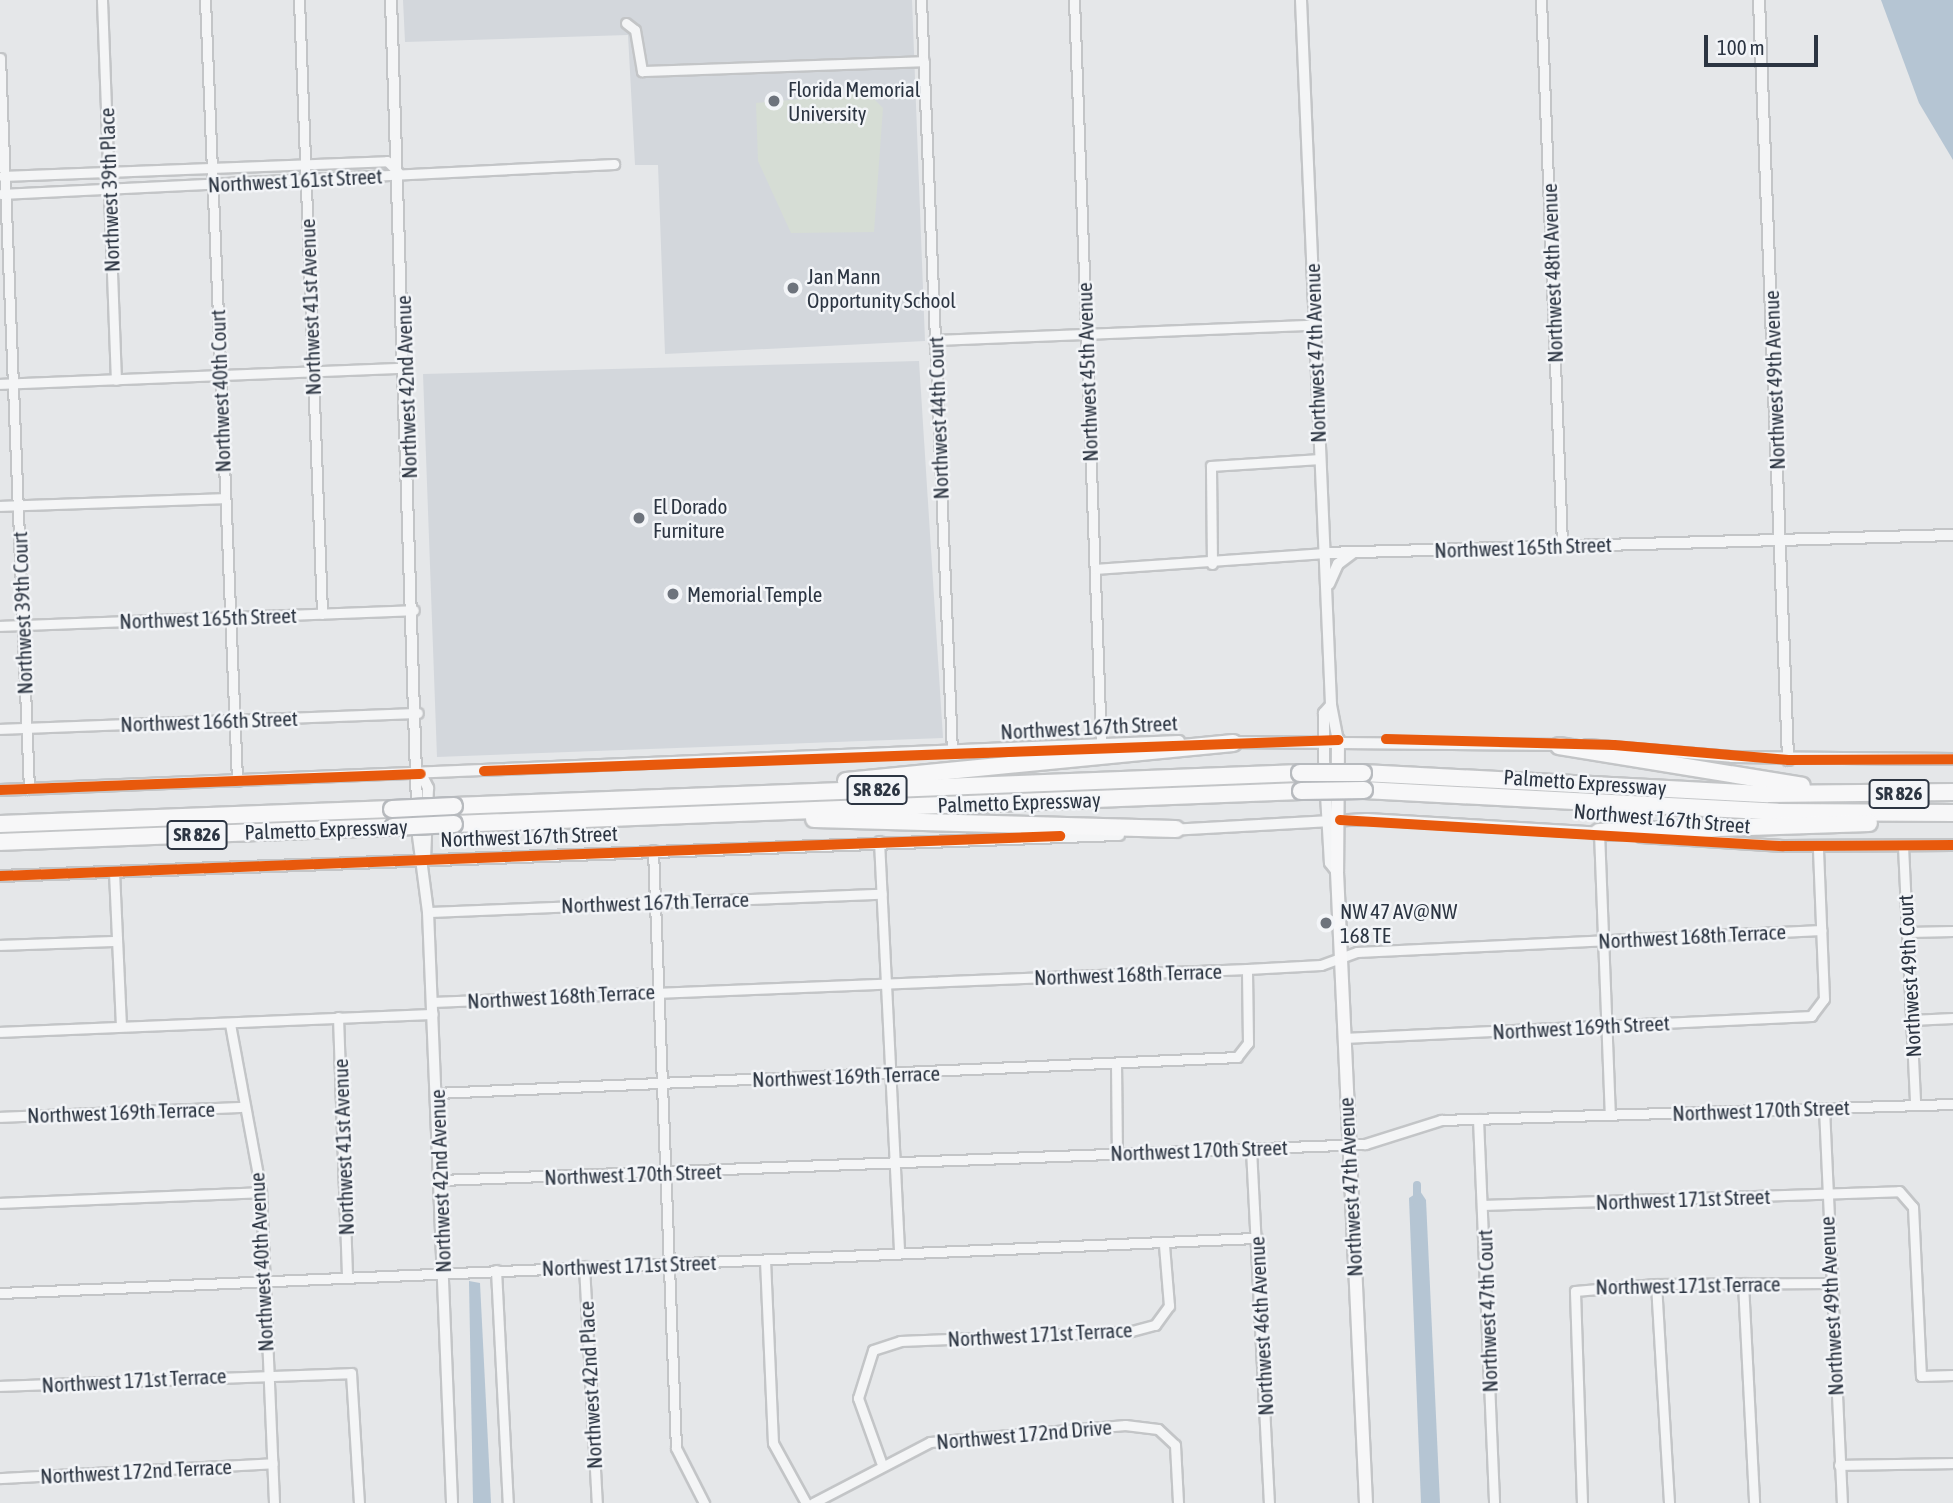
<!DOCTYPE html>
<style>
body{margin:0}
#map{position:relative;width:1953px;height:1503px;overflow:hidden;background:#e5e7e9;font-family:"Asap Condensed",sans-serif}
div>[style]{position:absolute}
.built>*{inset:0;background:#d3d7dc}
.green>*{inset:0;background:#d6ddd5}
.water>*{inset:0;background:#b5c5d3}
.canal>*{height:8px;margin:-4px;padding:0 4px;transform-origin:4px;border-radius:4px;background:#b5c5d3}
.roads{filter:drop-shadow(2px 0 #c3c5c7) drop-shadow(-2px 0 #c3c5c7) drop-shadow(0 2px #c3c5c7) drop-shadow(0 -2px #c3c5c7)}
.minor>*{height:9px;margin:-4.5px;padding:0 4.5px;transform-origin:4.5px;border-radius:4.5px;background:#f4f5f6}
.tertiary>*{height:10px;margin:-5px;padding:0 5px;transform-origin:5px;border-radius:5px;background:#f4f5f6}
.secondary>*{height:12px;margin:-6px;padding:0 6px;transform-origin:6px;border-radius:6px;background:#f7f7f8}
.motorway>*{height:16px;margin:-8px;padding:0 8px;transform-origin:8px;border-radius:8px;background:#f7f7f8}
.bridges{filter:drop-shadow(2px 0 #b7babe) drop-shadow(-2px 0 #b7babe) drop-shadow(0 2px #b7babe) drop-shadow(0 -2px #b7babe)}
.motorway-bridge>*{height:16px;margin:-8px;padding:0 8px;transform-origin:8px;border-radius:8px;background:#f7f7f8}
.cycleway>*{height:10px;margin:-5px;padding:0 5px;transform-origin:5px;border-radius:5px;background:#e8590c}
.dots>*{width:19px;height:19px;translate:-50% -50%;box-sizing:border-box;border:4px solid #f3f5f8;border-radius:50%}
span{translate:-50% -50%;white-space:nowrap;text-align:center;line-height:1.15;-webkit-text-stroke:5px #f3f5f8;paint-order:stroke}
.shield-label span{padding:2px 5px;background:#f3f5f8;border:2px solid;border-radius:5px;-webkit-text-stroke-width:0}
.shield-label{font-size:19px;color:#2c3542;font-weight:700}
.poi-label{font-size:21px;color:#2c3542}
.left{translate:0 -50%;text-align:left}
.street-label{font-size:21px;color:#2c3542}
.scale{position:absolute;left:1704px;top:35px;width:114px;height:32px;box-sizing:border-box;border:4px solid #2c3542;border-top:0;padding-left:9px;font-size:21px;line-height:24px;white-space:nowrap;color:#2c3542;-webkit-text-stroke:5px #f3f5f8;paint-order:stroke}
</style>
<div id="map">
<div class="built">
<div style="clip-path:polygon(403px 0,912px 0,925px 341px,665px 354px,658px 165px,635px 165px,628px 35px,405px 42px)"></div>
<div style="clip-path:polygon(919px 361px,943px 738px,437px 757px,423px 374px)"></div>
</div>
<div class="green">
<div style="clip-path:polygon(868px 93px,883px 108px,874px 232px,791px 233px,758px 161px,756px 103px)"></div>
</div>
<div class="water">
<div style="clip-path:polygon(1881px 0,1953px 0,1953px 160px,1919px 103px)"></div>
<div style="clip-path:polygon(1420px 1191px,1426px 1200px,1440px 1503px,1421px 1503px,1409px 1198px)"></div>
<div style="clip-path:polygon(469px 1281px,480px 1283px,491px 1503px,473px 1503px)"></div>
</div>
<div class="canal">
<div style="left:1417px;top:1185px;width:18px;rotate:90deg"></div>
</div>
<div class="roads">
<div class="minor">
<div style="left:102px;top:0;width:380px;rotate:87.9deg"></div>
<div style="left:205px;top:0;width:782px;rotate:87.65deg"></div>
<div style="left:299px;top:0;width:614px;rotate:87.85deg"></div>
<div style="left:921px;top:0;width:753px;rotate:87.64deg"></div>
<div style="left:1074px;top:0;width:745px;rotate:87.92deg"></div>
<div style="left:1541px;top:0;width:545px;rotate:87.79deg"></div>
<div style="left:626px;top:23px;width:11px;rotate:38deg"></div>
<div style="left:635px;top:30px;width:42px;rotate:80.3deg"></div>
<div style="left:642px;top:71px;width:282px;rotate:-2deg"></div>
<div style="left:0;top:58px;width:732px;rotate:87.73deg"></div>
<div style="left:2px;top:176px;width:385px;rotate:-2.2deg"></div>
<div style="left:387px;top:161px;width:16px;rotate:45deg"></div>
<div style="left:1px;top:194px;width:614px;rotate:-2.8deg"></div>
<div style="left:934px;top:340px;width:380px;rotate:-2.3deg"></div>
<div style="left:0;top:384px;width:405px;rotate:-2.3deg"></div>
<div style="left:0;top:506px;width:224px;rotate:-2deg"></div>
<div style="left:1212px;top:564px;width:98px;rotate:-90.6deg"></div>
<div style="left:1211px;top:466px;width:109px;rotate:-3.7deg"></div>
<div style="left:1095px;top:569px;width:230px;rotate:-4deg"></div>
<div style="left:0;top:626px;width:414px;rotate:-2.2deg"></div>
<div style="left:0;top:729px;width:418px;rotate:-2.2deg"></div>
<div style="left:1599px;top:832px;width:282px;rotate:87.8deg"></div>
<div style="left:879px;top:841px;width:412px;rotate:87.2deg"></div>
<div style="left:1903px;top:846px;width:259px;rotate:87.3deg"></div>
<div style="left:653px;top:850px;width:598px;rotate:87.8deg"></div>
<div style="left:676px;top:1448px;width:62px;rotate:63deg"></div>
<div style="left:114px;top:872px;width:153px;rotate:87.4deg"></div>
<div style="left:428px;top:912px;width:454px;rotate:-2.3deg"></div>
<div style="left:1908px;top:932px;width:45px;rotate:-1.3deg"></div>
<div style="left:0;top:945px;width:116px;rotate:-2deg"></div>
<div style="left:432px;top:1002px;width:816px;rotate:-2.32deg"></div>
<div style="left:1247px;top:969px;width:74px;rotate:-3.1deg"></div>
<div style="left:1321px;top:965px;width:38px;rotate:-20deg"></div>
<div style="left:1357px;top:952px;width:465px;rotate:-2.7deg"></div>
<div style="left:338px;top:1017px;width:259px;rotate:88deg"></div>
<div style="left:1911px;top:1020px;width:42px;rotate:-2.7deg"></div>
<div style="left:230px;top:1024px;width:171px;rotate:79.5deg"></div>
<div style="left:261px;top:1192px;width:311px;rotate:87.6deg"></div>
<div style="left:0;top:1032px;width:433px;rotate:-2.4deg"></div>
<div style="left:1343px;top:1038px;width:469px;rotate:-2.7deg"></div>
<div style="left:1811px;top:1016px;width:21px;rotate:-53deg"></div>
<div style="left:1824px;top:999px;width:152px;rotate:-92.3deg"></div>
<div style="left:1116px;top:1063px;width:90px;rotate:89.4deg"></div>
<div style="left:436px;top:1093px;width:802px;rotate:-2.57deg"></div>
<div style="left:1237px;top:1057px;width:18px;rotate:-52deg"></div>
<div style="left:1248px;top:1043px;width:74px;rotate:-90.8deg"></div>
<div style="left:1824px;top:1108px;width:395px;rotate:87.4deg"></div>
<div style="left:0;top:1117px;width:241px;rotate:-2.4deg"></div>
<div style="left:1478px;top:1119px;width:384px;rotate:87.6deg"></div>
<div style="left:1251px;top:1149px;width:354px;rotate:87.1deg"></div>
<div style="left:441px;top:1180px;width:925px;rotate:-2.23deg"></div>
<div style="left:1365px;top:1144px;width:80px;rotate:-17.5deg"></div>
<div style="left:1441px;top:1120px;width:512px;rotate:-1.79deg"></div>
<div style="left:0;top:1203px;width:261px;rotate:-2.4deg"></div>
<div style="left:1482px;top:1205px;width:417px;rotate:-1.9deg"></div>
<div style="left:1899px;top:1191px;width:21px;rotate:49deg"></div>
<div style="left:1913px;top:1207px;width:169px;rotate:87.3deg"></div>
<div style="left:1921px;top:1376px;width:32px;rotate:-2deg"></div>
<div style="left:765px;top:1260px;width:183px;rotate:87.5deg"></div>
<div style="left:773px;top:1443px;width:68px;rotate:61.2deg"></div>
<div style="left:584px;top:1266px;width:237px;rotate:86.9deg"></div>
<div style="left:496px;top:1270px;width:233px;rotate:87.1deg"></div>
<div style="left:1743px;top:1283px;width:220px;rotate:87.1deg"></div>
<div style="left:1656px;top:1284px;width:219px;rotate:86.6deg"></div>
<div style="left:0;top:1293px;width:1258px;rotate:-2.51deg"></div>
<div style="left:0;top:1386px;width:351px;rotate:-2.1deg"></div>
<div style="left:351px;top:1373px;width:130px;rotate:86.5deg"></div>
<div style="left:881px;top:1462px;width:68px;rotate:-109.8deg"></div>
<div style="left:858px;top:1398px;width:50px;rotate:-72.6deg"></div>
<div style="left:873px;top:1350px;width:28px;rotate:-18deg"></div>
<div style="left:900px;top:1341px;width:228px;rotate:-2.3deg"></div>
<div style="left:1128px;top:1332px;width:28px;rotate:-15deg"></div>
<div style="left:1155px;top:1325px;width:24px;rotate:-54deg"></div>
<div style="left:1169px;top:1306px;width:61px;rotate:-94.7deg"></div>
<div style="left:1839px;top:1465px;width:114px;rotate:-1deg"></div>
<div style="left:0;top:1478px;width:273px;rotate:-3.1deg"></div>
<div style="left:813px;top:1503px;width:132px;rotate:-27.5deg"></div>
<div style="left:930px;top:1442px;width:196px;rotate:-5deg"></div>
<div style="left:1125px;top:1425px;width:33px;rotate:7deg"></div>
<div style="left:1158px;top:1429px;width:23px;rotate:43deg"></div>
<div style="left:1175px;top:1445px;width:58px;rotate:87deg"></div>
<div style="left:1582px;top:1503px;width:212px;rotate:-91.9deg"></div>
<div style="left:1575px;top:1291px;width:81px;rotate:-4.9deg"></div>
<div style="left:1656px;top:1284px;width:173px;rotate:-0.3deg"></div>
</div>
<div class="tertiary">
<div style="left:391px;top:0;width:836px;rotate:88.15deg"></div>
<div style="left:418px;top:836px;width:77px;rotate:82.5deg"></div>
<div style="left:428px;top:912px;width:591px;rotate:87.67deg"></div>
<div style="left:1301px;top:0;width:706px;rotate:87.56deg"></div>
<div style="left:1331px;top:705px;width:36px;rotate:79deg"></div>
<div style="left:1759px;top:0;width:761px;rotate:87.81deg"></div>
<div style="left:1324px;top:553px;width:629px;rotate:-1.64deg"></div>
<div style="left:1329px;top:584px;width:22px;rotate:-66deg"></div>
<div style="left:1338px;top:564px;width:20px;rotate:-37deg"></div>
<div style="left:1331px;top:705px;width:11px;rotate:131deg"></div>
<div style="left:1324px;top:713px;width:47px;rotate:90deg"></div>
<div style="left:1324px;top:760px;width:103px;rotate:86.7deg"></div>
<div style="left:1330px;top:863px;width:11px;rotate:52deg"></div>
<div style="left:1227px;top:742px;width:337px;rotate:0.5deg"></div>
<div style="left:1587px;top:745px;width:145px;rotate:4.7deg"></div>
<div style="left:1732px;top:757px;width:221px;rotate:0.5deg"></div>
<div style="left:421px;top:774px;width:16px;rotate:63deg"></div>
<div style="left:428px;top:788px;width:72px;rotate:92.4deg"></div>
<div style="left:0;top:790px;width:1180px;rotate:-2.38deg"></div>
<div style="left:1170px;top:830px;width:197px;rotate:-3.2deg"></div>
<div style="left:1367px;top:819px;width:237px;rotate:3.4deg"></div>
<div style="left:1641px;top:837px;width:142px;rotate:3.6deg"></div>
<div style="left:1783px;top:846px;width:170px;rotate:-0.3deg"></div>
<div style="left:0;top:876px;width:1120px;rotate:-2.1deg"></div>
</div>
<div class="secondary">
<div style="left:1338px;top:740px;width:132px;rotate:90.4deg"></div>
<div style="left:1337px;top:872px;width:632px;rotate:87.37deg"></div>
</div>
<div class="motorway">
<div style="left:1559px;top:746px;width:246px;rotate:9.3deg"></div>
<div style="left:1363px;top:773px;width:405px;rotate:3deg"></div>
<div style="left:1767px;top:794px;width:186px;rotate:-0.6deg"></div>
<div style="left:846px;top:781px;width:389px;rotate:-5.6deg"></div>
<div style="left:1364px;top:790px;width:414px;rotate:3deg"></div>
<div style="left:1777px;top:812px;width:176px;rotate:0.3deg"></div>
<div style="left:454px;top:806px;width:847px;rotate:-2.23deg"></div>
<div style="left:814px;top:819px;width:362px;rotate:1.6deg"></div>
<div style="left:0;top:824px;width:392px;rotate:-2.2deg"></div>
<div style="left:454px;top:824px;width:848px;rotate:-2.23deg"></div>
<div style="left:1599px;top:832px;width:270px;rotate:-1.9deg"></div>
<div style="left:0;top:842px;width:393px;rotate:-2.2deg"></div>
</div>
</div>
<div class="bridges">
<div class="motorway-bridge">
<div style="left:1300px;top:773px;width:63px"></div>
<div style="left:1301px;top:791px;width:63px;rotate:-0.9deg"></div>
<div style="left:392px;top:809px;width:62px;rotate:-2.8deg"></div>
<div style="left:393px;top:827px;width:61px;rotate:-2.8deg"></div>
</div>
</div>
<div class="cycleway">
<div style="left:1386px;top:739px;width:228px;rotate:1.5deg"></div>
<div style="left:1614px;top:745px;width:175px;rotate:4.9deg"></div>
<div style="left:1788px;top:760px;width:165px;rotate:-0.3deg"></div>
<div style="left:484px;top:771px;width:855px;rotate:-2.08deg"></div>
<div style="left:0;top:790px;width:421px;rotate:-2.2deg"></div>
<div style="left:1340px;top:820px;width:444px;rotate:3.4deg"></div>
<div style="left:1783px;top:846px;width:170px;rotate:-0.3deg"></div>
<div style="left:0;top:876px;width:1061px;rotate:-2.16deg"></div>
</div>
<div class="dots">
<div style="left:774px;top:101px;background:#6d737c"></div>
<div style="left:793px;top:288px;background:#6d737c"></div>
<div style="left:639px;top:518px;background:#6d737c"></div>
<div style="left:673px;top:594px;background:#6d737c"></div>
<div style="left:1326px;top:923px;background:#6d737c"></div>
</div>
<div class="shield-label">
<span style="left:877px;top:790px">SR 826</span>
<span style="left:1899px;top:794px">SR 826</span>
<span style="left:197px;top:835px">SR 826</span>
</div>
<div class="poi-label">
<span class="left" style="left:788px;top:101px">Florida Memorial<br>University</span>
<span class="left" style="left:807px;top:288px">Jan Mann<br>Opportunity School</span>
<span class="left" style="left:653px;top:518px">El Dorado<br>Furniture</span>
<span class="left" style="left:687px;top:594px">Memorial Temple</span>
<span class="left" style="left:1340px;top:923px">NW 47 AV@NW<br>168 TE</span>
</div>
<div class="street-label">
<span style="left:295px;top:180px;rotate:-3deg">Northwest 161st Street</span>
<span style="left:109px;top:190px;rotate:-92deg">Northwest 39th Place</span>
<span style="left:1552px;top:273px;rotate:-92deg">Northwest 48th Avenue</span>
<span style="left:310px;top:307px;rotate:-92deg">Northwest 41st Avenue</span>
<span style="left:1315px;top:353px;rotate:-92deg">Northwest 47th Avenue</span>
<span style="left:1087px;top:372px;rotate:-92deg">Northwest 45th Avenue</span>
<span style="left:1774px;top:380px;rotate:-92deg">Northwest 49th Avenue</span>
<span style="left:406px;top:387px;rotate:-92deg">Northwest 42nd Avenue</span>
<span style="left:220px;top:391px;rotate:-92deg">Northwest 40th Court</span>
<span style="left:938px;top:418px;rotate:-92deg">Northwest 44th Court</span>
<span style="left:1523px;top:547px;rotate:-2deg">Northwest 165th Street</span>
<span style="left:22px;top:613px;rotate:-92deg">Northwest 39th Court</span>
<span style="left:208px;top:618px;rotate:-2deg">Northwest 165th Street</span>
<span style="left:209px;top:721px;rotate:-2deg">Northwest 166th Street</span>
<span style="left:1089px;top:727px;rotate:-3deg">Northwest 167th Street</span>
<span style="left:1585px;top:782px;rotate:4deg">Palmetto Expressway</span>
<span style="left:1019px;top:802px;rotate:-2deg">Palmetto Expressway</span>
<span style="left:1662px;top:818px;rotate:5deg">Northwest 167th Street</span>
<span style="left:326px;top:829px;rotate:-2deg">Palmetto Expressway</span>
<span style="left:529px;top:836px;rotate:-2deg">Northwest 167th Street</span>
<span style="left:655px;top:902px;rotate:-2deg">Northwest 167th Terrace</span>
<span style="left:1692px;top:936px;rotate:-3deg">Northwest 168th Terrace</span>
<span style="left:1128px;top:974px;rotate:-2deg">Northwest 168th Terrace</span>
<span style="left:1909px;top:976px;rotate:-93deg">Northwest 49th Court</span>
<span style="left:561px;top:996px;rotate:-3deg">Northwest 168th Terrace</span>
<span style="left:1581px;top:1027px;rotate:-3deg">Northwest 169th Street</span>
<span style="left:846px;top:1076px;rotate:-2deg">Northwest 169th Terrace</span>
<span style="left:1761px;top:1110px;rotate:-2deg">Northwest 170th Street</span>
<span style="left:121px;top:1112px;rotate:-2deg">Northwest 169th Terrace</span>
<span style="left:343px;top:1147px;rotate:-92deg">Northwest 41st Avenue</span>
<span style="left:1199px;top:1150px;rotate:-2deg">Northwest 170th Street</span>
<span style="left:633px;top:1174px;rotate:-2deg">Northwest 170th Street</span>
<span style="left:440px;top:1181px;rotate:-92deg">Northwest 42nd Avenue</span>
<span style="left:1350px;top:1187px;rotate:-93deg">Northwest 47th Avenue</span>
<span style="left:1683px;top:1199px;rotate:-2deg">Northwest 171st Street</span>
<span style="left:261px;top:1262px;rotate:-93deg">Northwest 40th Avenue</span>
<span style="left:629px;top:1265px;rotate:-2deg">Northwest 171st Street</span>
<span style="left:1688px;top:1285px;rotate:-1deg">Northwest 171st Terrace</span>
<span style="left:1831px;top:1306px;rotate:-93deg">Northwest 49th Avenue</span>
<span style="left:1487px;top:1311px;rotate:-92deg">Northwest 47th Court</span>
<span style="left:1261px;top:1326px;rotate:-93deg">Northwest 46th Avenue</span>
<span style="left:1040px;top:1334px;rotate:-3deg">Northwest 171st Terrace</span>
<span style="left:134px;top:1380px;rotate:-3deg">Northwest 171st Terrace</span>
<span style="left:590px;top:1385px;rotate:-93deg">Northwest 42nd Place</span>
<span style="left:1024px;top:1434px;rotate:-5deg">Northwest 172nd Drive</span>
<span style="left:136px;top:1471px;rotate:-3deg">Northwest 172nd Terrace</span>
</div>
<div class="scale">100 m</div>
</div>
